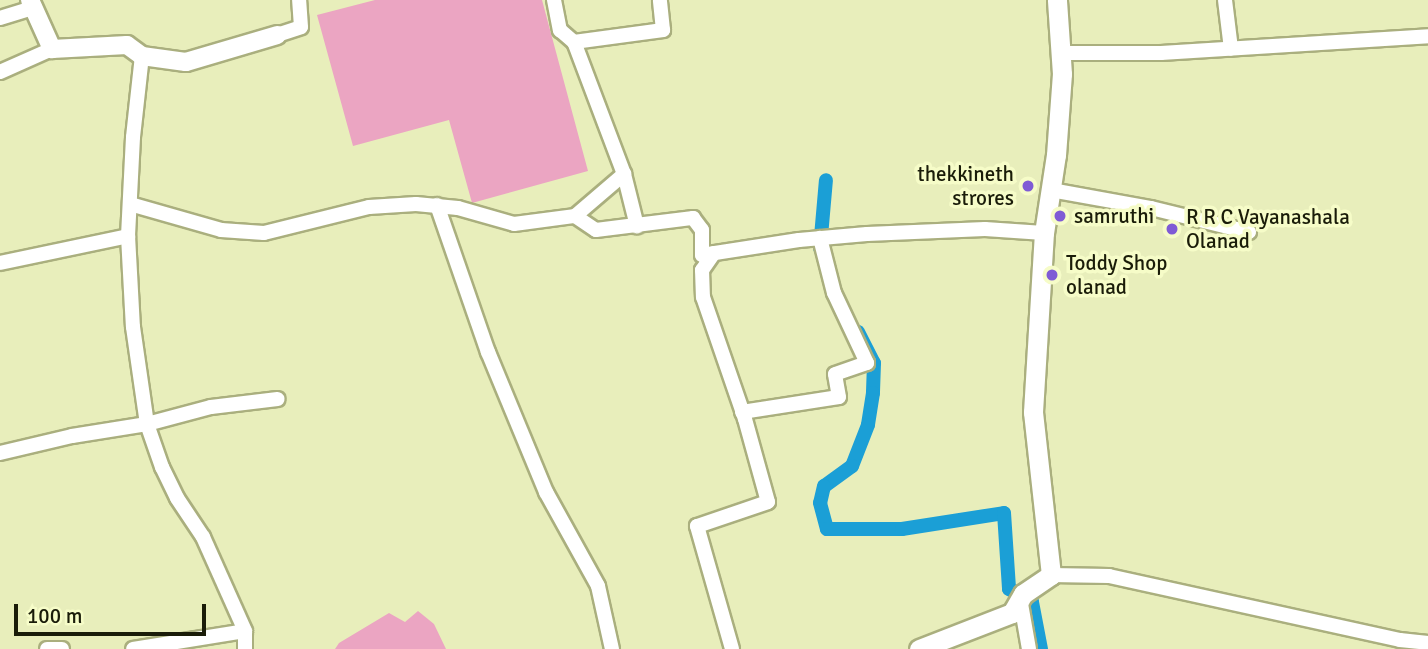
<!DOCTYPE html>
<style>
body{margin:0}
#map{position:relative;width:1428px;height:649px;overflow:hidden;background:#e8eebb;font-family:Signika,sans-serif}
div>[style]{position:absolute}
.green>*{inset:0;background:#eba5c2}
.canal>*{height:14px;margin:-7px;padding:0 7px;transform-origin:7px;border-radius:7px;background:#1b9fd6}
.roads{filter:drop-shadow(2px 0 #aaaf7e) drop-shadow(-2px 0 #aaaf7e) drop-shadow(0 2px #aaaf7e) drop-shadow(0 -2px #aaaf7e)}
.minor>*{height:14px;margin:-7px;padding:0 7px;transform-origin:7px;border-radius:7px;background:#fff}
.tertiary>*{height:18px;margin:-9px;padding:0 9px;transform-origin:9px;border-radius:9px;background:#fff}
.secondary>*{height:19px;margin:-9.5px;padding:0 9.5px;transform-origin:9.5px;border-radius:9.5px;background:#fff}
.dots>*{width:19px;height:19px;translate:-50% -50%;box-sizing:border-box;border:4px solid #f6fcc8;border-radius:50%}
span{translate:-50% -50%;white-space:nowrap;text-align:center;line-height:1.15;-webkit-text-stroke:7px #f6fcc8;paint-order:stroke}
.poi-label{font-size:21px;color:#1a1c09}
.right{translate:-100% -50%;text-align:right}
.left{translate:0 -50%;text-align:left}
.scale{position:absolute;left:14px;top:604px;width:192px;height:32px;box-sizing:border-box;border:4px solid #1a1c09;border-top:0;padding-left:9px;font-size:21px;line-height:24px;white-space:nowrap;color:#1a1c09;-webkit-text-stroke:5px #f6fcc8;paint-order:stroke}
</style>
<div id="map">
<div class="green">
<div style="clip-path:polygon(375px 0,542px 0,588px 171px,472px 203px,449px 120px,353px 146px,317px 15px)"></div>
<div style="clip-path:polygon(418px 611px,434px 624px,446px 649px,335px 649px,339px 643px,389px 613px,405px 622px)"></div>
</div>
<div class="canal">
<div style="left:820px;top:248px;width:68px;rotate:-85deg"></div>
<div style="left:858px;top:332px;width:35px;rotate:63deg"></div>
<div style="left:874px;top:363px;width:30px;rotate:92deg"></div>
<div style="left:873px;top:393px;width:32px;rotate:99deg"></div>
<div style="left:868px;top:425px;width:44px;rotate:111.3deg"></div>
<div style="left:852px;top:466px;width:34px;rotate:144deg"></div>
<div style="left:824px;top:486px;width:17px;rotate:103deg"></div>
<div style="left:820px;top:503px;width:27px;rotate:75deg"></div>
<div style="left:827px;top:529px;width:75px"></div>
<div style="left:902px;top:529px;width:103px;rotate:-8.9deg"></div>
<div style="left:1004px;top:513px;width:76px;rotate:86.2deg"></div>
<div style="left:1009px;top:589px;width:7px;rotate:27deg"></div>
<div style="left:1028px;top:599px;width:5px;rotate:37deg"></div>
<div style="left:1032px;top:602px;width:48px;rotate:79.2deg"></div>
</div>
<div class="roads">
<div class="minor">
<div style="left:554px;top:0;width:31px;rotate:79deg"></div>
<div style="left:560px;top:30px;width:18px;rotate:41deg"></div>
<div style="left:1225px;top:0;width:49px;rotate:83deg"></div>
<div style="left:0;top:18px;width:34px;rotate:-17deg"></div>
<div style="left:277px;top:35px;width:25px;rotate:-18deg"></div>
<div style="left:301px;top:27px;width:27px;rotate:-94deg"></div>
<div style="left:1059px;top:53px;width:102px"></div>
<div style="left:1161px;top:53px;width:268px;rotate:-3.6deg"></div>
<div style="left:0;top:72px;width:57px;rotate:-23.9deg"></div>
<div style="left:624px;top:174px;width:54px;rotate:76deg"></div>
<div style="left:1051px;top:190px;width:102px;rotate:10.2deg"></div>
<div style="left:1151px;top:208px;width:101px;rotate:13.8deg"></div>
<div style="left:130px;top:204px;width:95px;rotate:15.9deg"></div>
<div style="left:221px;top:230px;width:43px;rotate:4deg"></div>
<div style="left:264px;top:233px;width:108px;rotate:-13.9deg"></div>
<div style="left:369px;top:207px;width:47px;rotate:-3.7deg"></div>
<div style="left:416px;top:204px;width:42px;rotate:5.4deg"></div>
<div style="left:458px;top:208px;width:58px;rotate:15.9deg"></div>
<div style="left:514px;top:224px;width:62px;rotate:-7.5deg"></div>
<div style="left:575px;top:216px;width:25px;rotate:34deg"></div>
<div style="left:596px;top:230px;width:98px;rotate:-7.1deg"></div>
<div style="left:693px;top:218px;width:15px;rotate:53deg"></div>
<div style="left:702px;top:230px;width:25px;rotate:90deg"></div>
<div style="left:702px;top:255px;width:98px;rotate:-8.8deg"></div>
<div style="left:799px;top:240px;width:68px;rotate:-5deg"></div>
<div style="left:867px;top:234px;width:118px;rotate:-2.4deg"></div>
<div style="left:985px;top:229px;width:59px;rotate:3.9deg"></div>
<div style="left:437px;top:205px;width:156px;rotate:70.9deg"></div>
<div style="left:488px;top:352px;width:152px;rotate:67.5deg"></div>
<div style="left:546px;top:492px;width:107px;rotate:61deg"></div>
<div style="left:598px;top:586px;width:65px;rotate:77.5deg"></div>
<div style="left:575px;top:216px;width:65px;rotate:-40.6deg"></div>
<div style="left:624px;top:174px;width:141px;rotate:-110.7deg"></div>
<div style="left:574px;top:42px;width:90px;rotate:-7.7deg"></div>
<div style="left:663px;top:30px;width:30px;rotate:-96deg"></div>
<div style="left:128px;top:236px;width:91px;rotate:86.9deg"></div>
<div style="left:133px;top:327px;width:98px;rotate:81.8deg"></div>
<div style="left:147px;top:424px;width:46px;rotate:70.8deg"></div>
<div style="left:162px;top:467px;width:34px;rotate:64deg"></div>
<div style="left:177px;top:498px;width:47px;rotate:56.3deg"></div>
<div style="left:203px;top:537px;width:103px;rotate:65.9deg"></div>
<div style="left:714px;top:253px;width:21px;rotate:125deg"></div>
<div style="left:702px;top:270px;width:27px;rotate:88deg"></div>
<div style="left:703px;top:297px;width:129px;rotate:71deg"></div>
<div style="left:745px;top:419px;width:86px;rotate:74.5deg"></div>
<div style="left:768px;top:502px;width:75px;rotate:161.3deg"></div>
<div style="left:697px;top:526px;width:128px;rotate:74.1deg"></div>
<div style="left:0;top:263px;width:131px;rotate:-11.9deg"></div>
<div style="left:128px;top:236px;width:99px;rotate:-87.1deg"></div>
<div style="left:133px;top:137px;width:81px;rotate:-83.7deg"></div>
<div style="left:742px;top:412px;width:98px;rotate:-8.8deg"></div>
<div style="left:839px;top:397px;width:23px;rotate:-100deg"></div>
<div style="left:835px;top:374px;width:34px;rotate:-19deg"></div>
<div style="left:867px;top:363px;width:77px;rotate:-115.2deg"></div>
<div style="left:834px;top:293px;width:57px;rotate:-104.3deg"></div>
<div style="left:0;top:453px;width:74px;rotate:-13.3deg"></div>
<div style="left:72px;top:436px;width:76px;rotate:-9.1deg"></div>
<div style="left:147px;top:424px;width:66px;rotate:-14.9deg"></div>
<div style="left:211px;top:407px;width:67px;rotate:-6.8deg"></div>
<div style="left:1051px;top:575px;width:58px;rotate:1deg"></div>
<div style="left:1109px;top:576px;width:298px;rotate:12.4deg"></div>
<div style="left:1400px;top:640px;width:28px;rotate:6deg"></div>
<div style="left:1020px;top:598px;width:52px;rotate:80deg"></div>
<div style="left:47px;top:649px;width:15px"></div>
<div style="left:133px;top:649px;width:113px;rotate:-9.1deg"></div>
<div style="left:245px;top:631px;width:18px;rotate:90deg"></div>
</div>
<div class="tertiary">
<div style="left:30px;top:0;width:54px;rotate:65.8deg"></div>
<div style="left:52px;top:49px;width:75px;rotate:-3.1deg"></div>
<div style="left:127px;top:45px;width:19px;rotate:36deg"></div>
<div style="left:142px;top:56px;width:44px;rotate:7.8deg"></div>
<div style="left:186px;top:62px;width:95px;rotate:-16.5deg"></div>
</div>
<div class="secondary">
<div style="left:919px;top:649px;width:100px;rotate:-21.2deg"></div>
<div style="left:1012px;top:613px;width:22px;rotate:-60deg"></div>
<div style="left:1023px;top:594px;width:34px;rotate:-34deg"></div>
<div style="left:1051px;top:575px;width:164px;rotate:-96.3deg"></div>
<div style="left:1033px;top:412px;width:179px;rotate:-86.5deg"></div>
<div style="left:1044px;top:233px;width:79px;rotate:-81.3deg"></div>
<div style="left:1056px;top:155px;width:81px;rotate:-85.8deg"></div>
<div style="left:1062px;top:74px;width:74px;rotate:-93.9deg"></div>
</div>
</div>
<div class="dots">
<div style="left:1028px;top:186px;background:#7f5bd5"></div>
<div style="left:1060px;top:216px;background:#7f5bd5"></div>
<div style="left:1172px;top:229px;background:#7f5bd5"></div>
<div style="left:1052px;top:275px;background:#7f5bd5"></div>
</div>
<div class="poi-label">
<span class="right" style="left:1014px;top:186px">thekkineth<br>strores</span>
<span class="left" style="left:1074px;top:216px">samruthi</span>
<span class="left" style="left:1186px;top:229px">R R C Vayanashala<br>Olanad</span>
<span class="left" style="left:1066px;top:275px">Toddy Shop<br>olanad</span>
</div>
<div class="scale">100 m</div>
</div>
